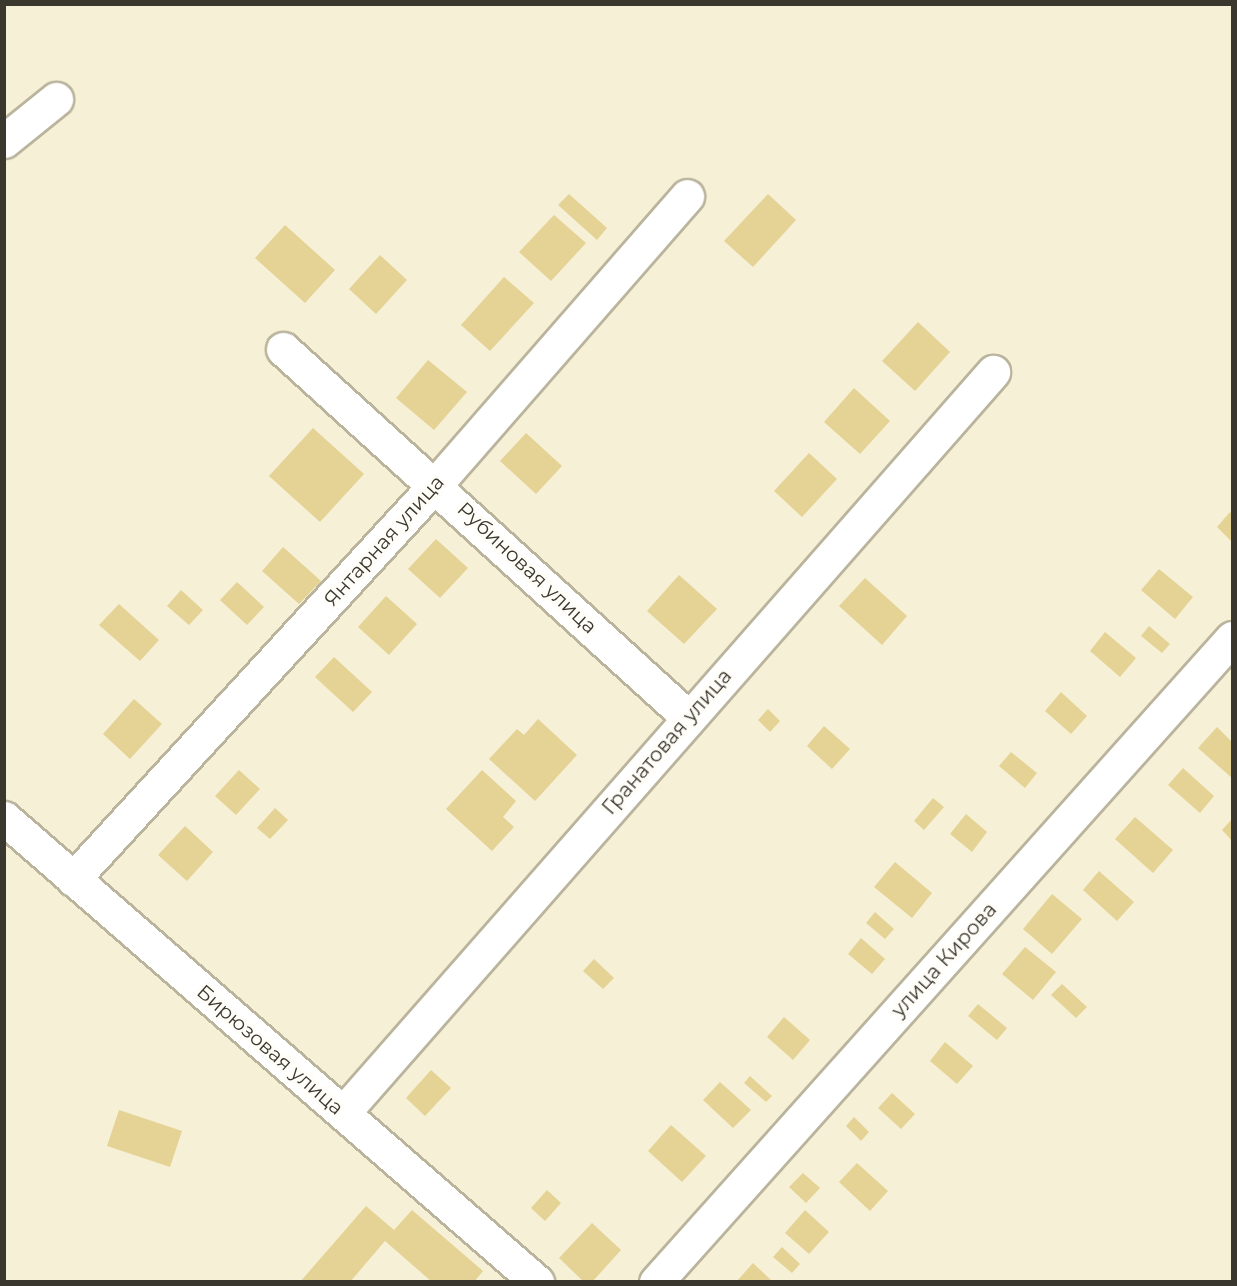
<!DOCTYPE html>
<meta charset="utf-8">
<style>
body{margin:0}
#map{position:relative;width:1237px;height:1286px;overflow:hidden;background:#f6f0d7;font-family:Montserrat,sans-serif}
div>[style]{position:absolute}
.building>*{inset:0;background:#e4d394}
.roads{filter:drop-shadow(2px 0 #bab49d) drop-shadow(-2px 0 #bab49d) drop-shadow(0 2px #bab49d) drop-shadow(0 -2px #bab49d)}
.minor>*{height:33px;margin:-16.5px;padding:0 16.5px;transform-origin:16.5px;border-radius:16.5px;background:#fff}
span{translate:-50% -50%;white-space:nowrap;text-align:center;line-height:1.15;-webkit-text-stroke:6px #fefdf8;paint-order:stroke}
.street-label{font-size:20px;color:#3a372e}
.frame{position:absolute;inset:0;border:6px solid #3a372e;pointer-events:none}
</style>
<div id="map">
<div class="building">
<div style="clip-path:polygon(569px 194px,607px 228px,597px 240px,558px 205px)"></div>
<div style="clip-path:polygon(768px 194px,796px 220px,753px 267px,724px 241px)"></div>
<div style="clip-path:polygon(554px 215px,586px 243px,551px 281px,519px 252px)"></div>
<div style="clip-path:polygon(285px 225px,335px 270px,305px 303px,255px 258px)"></div>
<div style="clip-path:polygon(380px 255px,407px 280px,376px 314px,349px 289px)"></div>
<div style="clip-path:polygon(504px 277px,534px 303px,490px 351px,461px 325px)"></div>
<div style="clip-path:polygon(918px 322px,950px 352px,915px 391px,882px 361px)"></div>
<div style="clip-path:polygon(428px 360px,467px 392px,434px 430px,396px 398px)"></div>
<div style="clip-path:polygon(854px 388px,890px 421px,860px 454px,824px 422px)"></div>
<div style="clip-path:polygon(313px 428px,364px 474px,320px 522px,269px 476px)"></div>
<div style="clip-path:polygon(526px 433px,562px 466px,536px 494px,500px 461px)"></div>
<div style="clip-path:polygon(809px 453px,837px 479px,802px 517px,774px 491px)"></div>
<div style="clip-path:polygon(1230px 512px,1232px 514px,1232px 542px,1217px 527px)"></div>
<div style="clip-path:polygon(436px 539px,468px 568px,440px 598px,408px 569px)"></div>
<div style="clip-path:polygon(283px 547px,321px 581px,299px 604px,262px 571px)"></div>
<div style="clip-path:polygon(1159px 569px,1193px 597px,1175px 619px,1141px 590px)"></div>
<div style="clip-path:polygon(679px 575px,717px 609px,684px 644px,647px 611px)"></div>
<div style="clip-path:polygon(865px 578px,907px 616px,882px 645px,839px 606px)"></div>
<div style="clip-path:polygon(237px 582px,264px 607px,247px 625px,220px 600px)"></div>
<div style="clip-path:polygon(181px 590px,203px 610px,189px 625px,167px 606px)"></div>
<div style="clip-path:polygon(386px 596px,417px 624px,389px 655px,358px 627px)"></div>
<div style="clip-path:polygon(119px 604px,159px 640px,140px 661px,99px 625px)"></div>
<div style="clip-path:polygon(1149px 626px,1170px 644px,1162px 653px,1141px 636px)"></div>
<div style="clip-path:polygon(1105px 632px,1136px 658px,1120px 677px,1090px 651px)"></div>
<div style="clip-path:polygon(334px 657px,372px 692px,353px 712px,315px 677px)"></div>
<div style="clip-path:polygon(1061px 692px,1087px 716px,1071px 734px,1045px 711px)"></div>
<div style="clip-path:polygon(134px 699px,162px 724px,130px 759px,103px 734px)"></div>
<div style="clip-path:polygon(768px 709px,780px 721px,770px 732px,758px 720px)"></div>
<div style="clip-path:polygon(538px 719px,577px 755px,535px 801px,489px 759px,517px 729px,524px 735px)"></div>
<div style="clip-path:polygon(824px 726px,850px 749px,832px 769px,807px 746px)"></div>
<div style="clip-path:polygon(1217px 727px,1232px 742px,1232px 778px,1198px 748px)"></div>
<div style="clip-path:polygon(1011px 752px,1037px 773px,1025px 788px,999px 766px)"></div>
<div style="clip-path:polygon(1183px 768px,1214px 796px,1200px 813px,1168px 785px)"></div>
<div style="clip-path:polygon(239px 770px,260px 789px,236px 815px,215px 796px)"></div>
<div style="clip-path:polygon(482px 770px,516px 801px,503px 817px,514px 827px,492px 851px,446px 809px)"></div>
<div style="clip-path:polygon(933px 798px,944px 807px,924px 830px,914px 821px)"></div>
<div style="clip-path:polygon(275px 808px,288px 820px,270px 839px,257px 828px)"></div>
<div style="clip-path:polygon(966px 814px,987px 832px,972px 852px,950px 834px)"></div>
<div style="clip-path:polygon(1135px 817px,1173px 850px,1153px 873px,1115px 839px)"></div>
<div style="clip-path:polygon(1232px 819px,1232px 841px,1222px 830px)"></div>
<div style="clip-path:polygon(185px 826px,213px 852px,187px 881px,158px 855px)"></div>
<div style="clip-path:polygon(895px 862px,932px 893px,912px 918px,874px 887px)"></div>
<div style="clip-path:polygon(1099px 871px,1134px 902px,1117px 921px,1083px 890px)"></div>
<div style="clip-path:polygon(1052px 894px,1082px 919px,1052px 954px,1023px 929px)"></div>
<div style="clip-path:polygon(875px 912px,894px 929px,885px 939px,866px 923px)"></div>
<div style="clip-path:polygon(861px 938px,885px 959px,872px 974px,848px 954px)"></div>
<div style="clip-path:polygon(1025px 947px,1056px 972px,1033px 1000px,1002px 974px)"></div>
<div style="clip-path:polygon(594px 959px,614px 978px,603px 989px,583px 971px)"></div>
<div style="clip-path:polygon(1062px 984px,1087px 1007px,1076px 1018px,1051px 995px)"></div>
<div style="clip-path:polygon(978px 1004px,1007px 1028px,997px 1040px,968px 1016px)"></div>
<div style="clip-path:polygon(784px 1017px,810px 1040px,793px 1060px,767px 1037px)"></div>
<div style="clip-path:polygon(945px 1042px,973px 1066px,957px 1084px,930px 1061px)"></div>
<div style="clip-path:polygon(431px 1070px,451px 1088px,425px 1116px,406px 1098px)"></div>
<div style="clip-path:polygon(750px 1076px,772px 1096px,766px 1102px,744px 1083px)"></div>
<div style="clip-path:polygon(720px 1082px,751px 1110px,733px 1128px,703px 1100px)"></div>
<div style="clip-path:polygon(892px 1093px,915px 1114px,901px 1129px,878px 1108px)"></div>
<div style="clip-path:polygon(119px 1110px,182px 1131px,170px 1167px,107px 1146px)"></div>
<div style="clip-path:polygon(854px 1117px,869px 1132px,861px 1141px,846px 1126px)"></div>
<div style="clip-path:polygon(671px 1125px,706px 1156px,682px 1182px,648px 1151px)"></div>
<div style="clip-path:polygon(857px 1163px,888px 1191px,870px 1211px,839px 1182px)"></div>
<div style="clip-path:polygon(803px 1173px,820px 1188px,806px 1203px,789px 1187px)"></div>
<div style="clip-path:polygon(547px 1190px,561px 1203px,545px 1221px,531px 1208px)"></div>
<div style="clip-path:polygon(366px 1206px,394px 1230px,412px 1210px,483px 1271px,474px 1282px,432px 1282px,385px 1241px,350px 1282px,300px 1282px)"></div>
<div style="clip-path:polygon(805px 1210px,829px 1232px,809px 1254px,785px 1233px)"></div>
<div style="clip-path:polygon(592px 1223px,621px 1250px,592px 1282px,584px 1282px,559px 1258px)"></div>
<div style="clip-path:polygon(782px 1247px,800px 1264px,792px 1273px,773px 1257px)"></div>
<div style="clip-path:polygon(753px 1263px,773px 1282px,736px 1282px)"></div>
</div>
<div class="roads">
<div class="minor">
<div style="left:4px;top:141px;width:67px;rotate:-38.9deg"></div>
<div style="left:283px;top:349px;width:549px;rotate:42.27deg"></div>
<div style="left:4px;top:818px;width:707px;rotate:41.04deg"></div>
<div style="left:73px;top:879px;width:536px;rotate:-47.42deg"></div>
<div style="left:436px;top:484px;width:382px;rotate:-48.9deg"></div>
<div style="left:343px;top:1113px;width:986px;rotate:-48.74deg"></div>
<div style="left:656px;top:1282px;width:864px;rotate:-48.19deg"></div>
</div>
</div>
<div class="street-label">
<span style="left:384px;top:541px;rotate:-48deg">Янтарная улица</span>
<span style="left:527px;top:568px;rotate:43deg">Рубиновая улица</span>
<span style="left:667px;top:742px;rotate:-49deg">Гранатовая улица</span>
<span style="left:944px;top:960px;rotate:-48deg">улица Кирова</span>
<span style="left:270px;top:1050px;rotate:41deg">Бирюзовая улица</span>
</div>
<div class="frame"></div>
</div>
